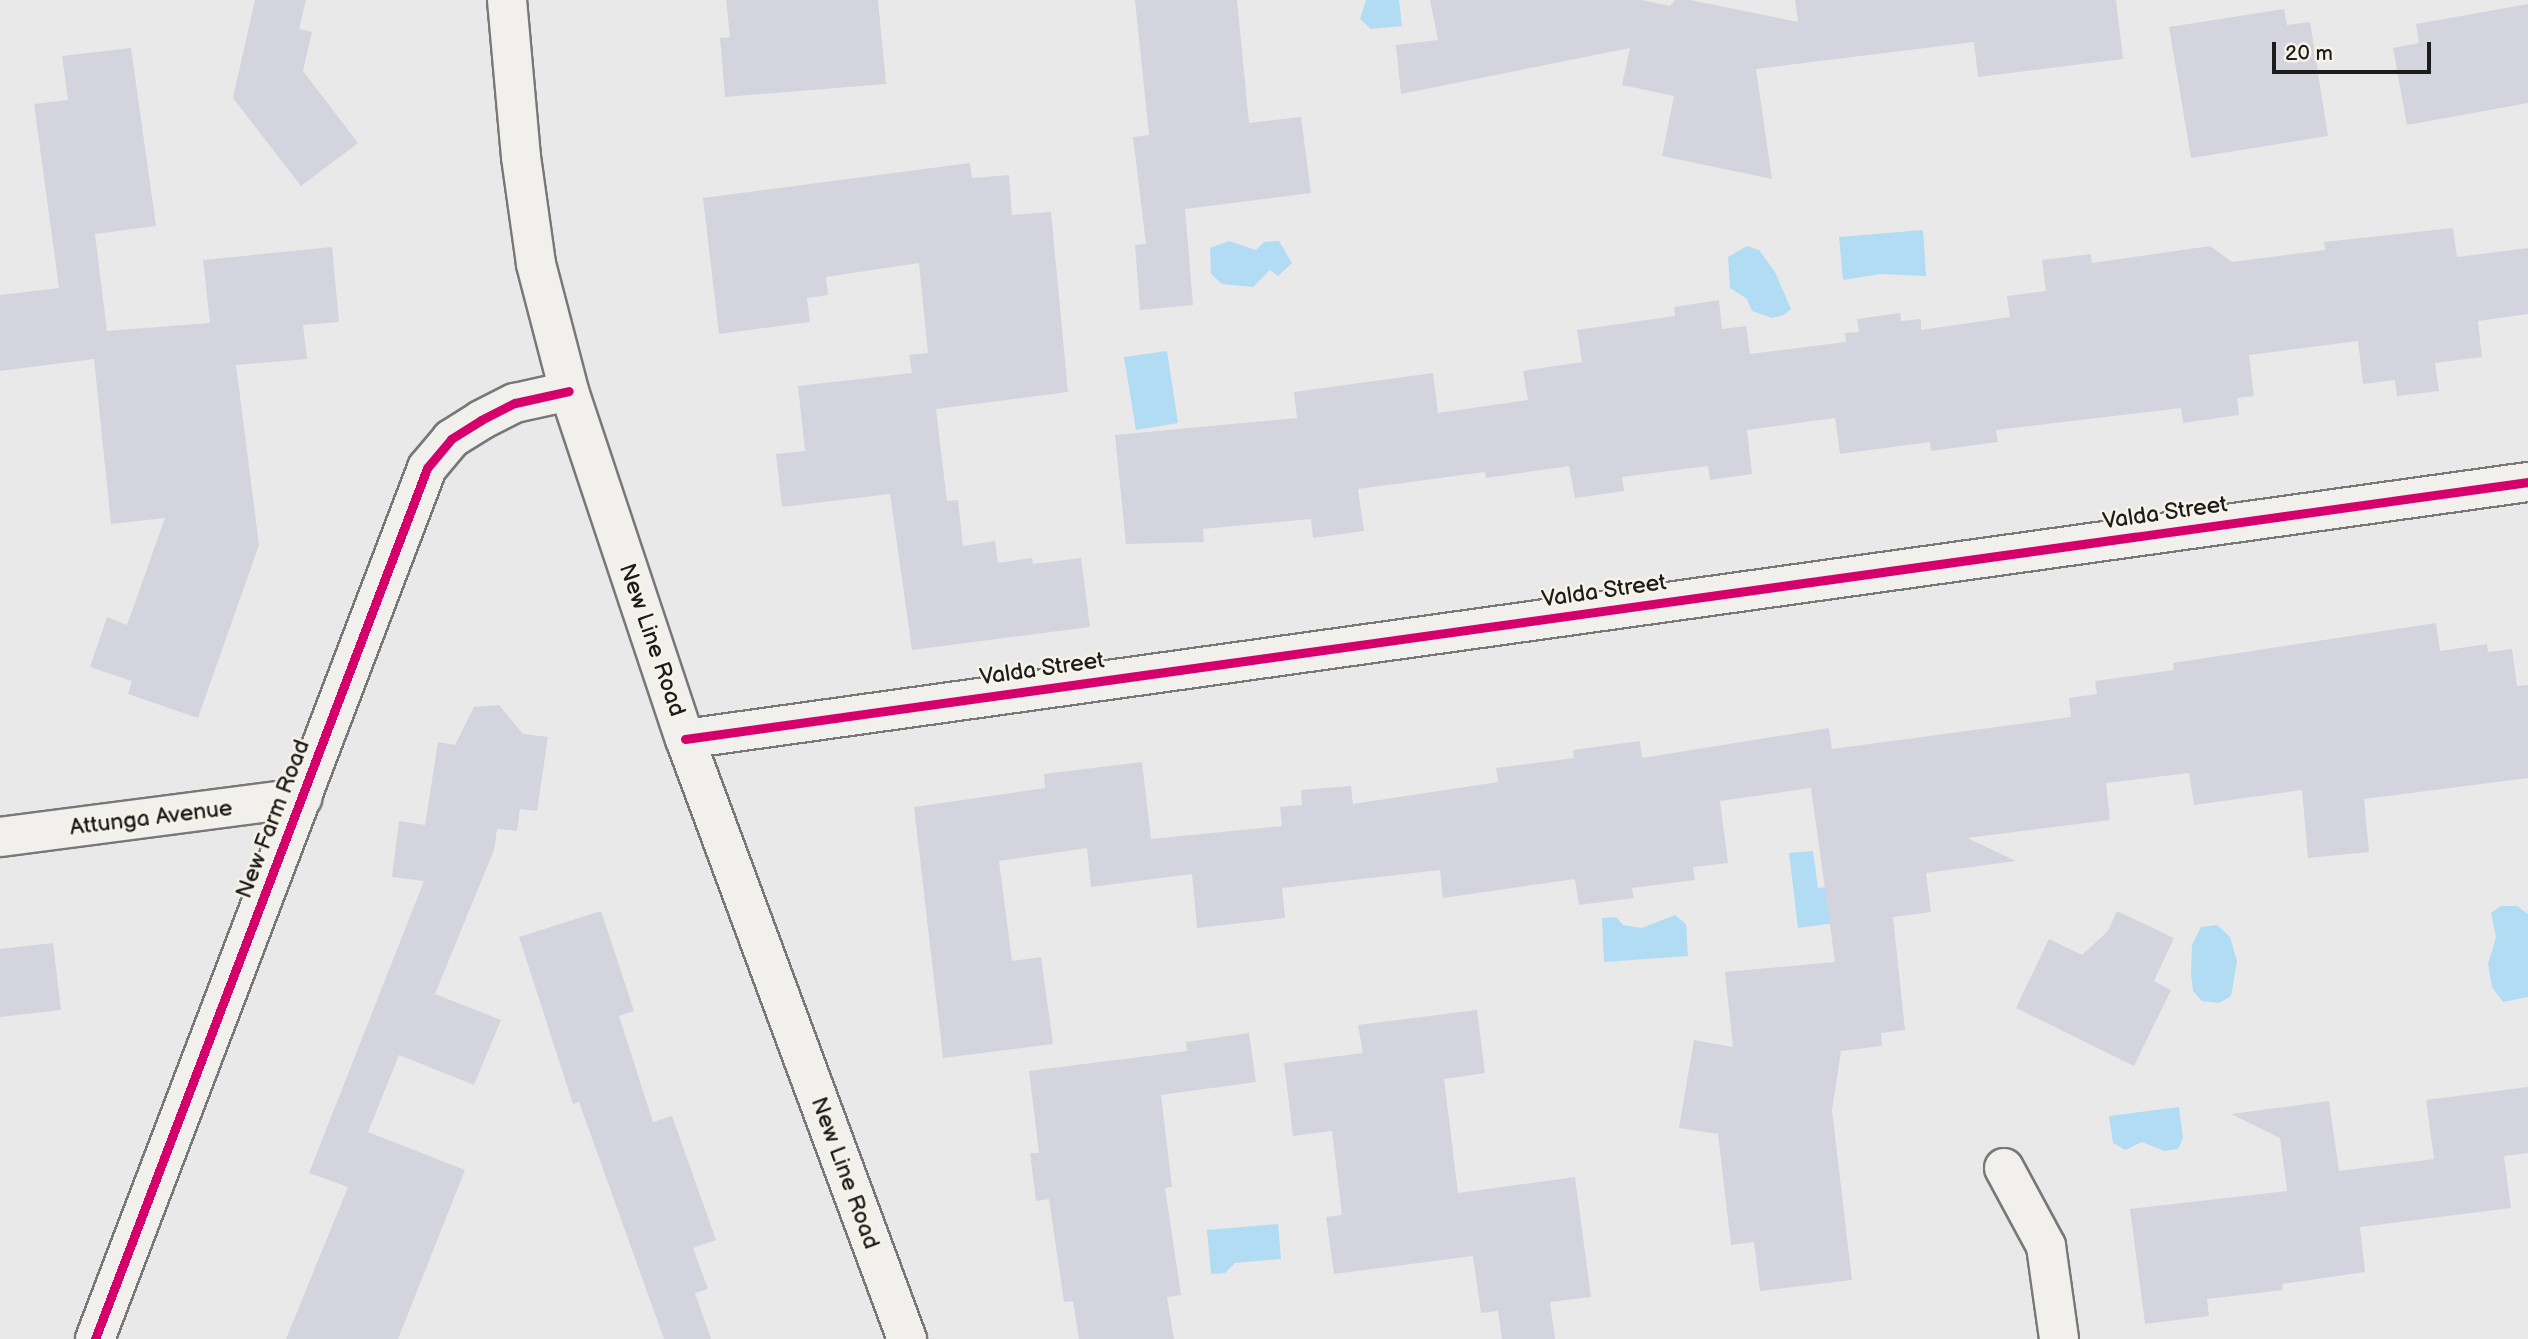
<!DOCTYPE html>
<style>
body{margin:0}
#map{position:relative;width:2528px;height:1339px;overflow:hidden;background:#eae9e9;font-family:"Balsamiq Sans",sans-serif}
div>[style]{position:absolute}
.water>*{inset:0;background:#b1dcf4}
.building>*{inset:0;background:#d4d4de}
.roads{filter:drop-shadow(2px 0 #797878) drop-shadow(-2px 0 #797878) drop-shadow(0 2px #797878) drop-shadow(0 -2px #797878)}
.street>*{height:38px;margin:-19px;padding:0 19px;transform-origin:19px;border-radius:19px;background:#f1f0ec}
.secondary>*{height:38px;margin:-19px;padding:0 19px;transform-origin:19px;border-radius:19px;background:#f1f0ec}
.cycleway>*{height:9px;margin:-4.5px;padding:0 4.5px;transform-origin:4.5px;border-radius:4.5px;background:#d6006c}
span{translate:-50% -50%;white-space:nowrap;text-align:center;line-height:1.15;-webkit-text-stroke:5px #f7f3e8;paint-order:stroke}
.street-label{font-size:23px;color:#1c1c1c}
.scale{position:absolute;left:2272px;top:42px;width:159px;height:32px;box-sizing:border-box;border:4px solid #1c1c1c;border-top:0;padding-left:9px;font-size:21px;line-height:24px;white-space:nowrap;color:#1c1c1c;-webkit-text-stroke:5px #f7f3e8;paint-order:stroke}
</style>
<div id="map">
<div class="water">
<div style="clip-path:polygon(1366px 0,1399px 0,1402px 26px,1371px 29px,1360px 19px)"></div>
<div style="clip-path:polygon(1923px 230px,1926px 276px,1881px 274px,1843px 280px,1839px 237px)"></div>
<div style="clip-path:polygon(1229px 241px,1256px 250px,1264px 242px,1279px 241px,1292px 263px,1278px 276px,1270px 270px,1253px 287px,1222px 284px,1211px 274px,1210px 248px)"></div>
<div style="clip-path:polygon(1747px 246px,1759px 250px,1775px 272px,1791px 309px,1784px 315px,1772px 318px,1752px 311px,1747px 299px,1730px 288px,1728px 257px)"></div>
<div style="clip-path:polygon(1167px 351px,1178px 423px,1136px 430px,1124px 357px)"></div>
<div style="clip-path:polygon(1813px 851px,1818px 888px,1854px 884px,1859px 920px,1798px 928px,1789px 853px)"></div>
<div style="clip-path:polygon(2501px 906px,2517px 906px,2528px 914px,2528px 997px,2503px 1002px,2492px 987px,2488px 964px,2496px 937px,2491px 913px)"></div>
<div style="clip-path:polygon(1675px 915px,1686px 924px,1688px 956px,1604px 962px,1602px 918px,1616px 917px,1623px 925px,1642px 928px)"></div>
<div style="clip-path:polygon(2217px 925px,2230px 937px,2237px 961px,2231px 996px,2219px 1003px,2202px 1001px,2193px 991px,2191px 974px,2192px 945px,2201px 927px)"></div>
<div style="clip-path:polygon(2179px 1107px,2183px 1138px,2178px 1149px,2164px 1151px,2142px 1142px,2125px 1150px,2113px 1143px,2109px 1116px)"></div>
<div style="clip-path:polygon(1278px 1224px,1281px 1259px,1235px 1263px,1225px 1273px,1211px 1274px,1207px 1230px)"></div>
</div>
<div class="building">
<div style="clip-path:polygon(255px 0,306px 0,299px 29px,312px 32px,303px 71px,358px 143px,301px 186px,233px 98px)"></div>
<div style="clip-path:polygon(726px 0,878px 0,886px 84px,725px 97px,720px 38px,730px 37px)"></div>
<div style="clip-path:polygon(1135px 0,1237px 0,1249px 123px,1301px 117px,1311px 193px,1185px 209px,1193px 305px,1140px 310px,1135px 245px,1146px 244px,1133px 137px,1149px 135px)"></div>
<div style="clip-path:polygon(1430px 0,1642px 0,1670px 6px,1675px 0,1690px 0,1798px 22px,1795px 0,2116px 0,2123px 59px,1978px 77px,1974px 42px,1756px 69px,1772px 179px,1662px 156px,1674px 96px,1622px 85px,1630px 48px,1401px 94px,1396px 45px,1438px 40px)"></div>
<div style="clip-path:polygon(2528px 4px,2528px 103px,2407px 125px,2393px 48px,2419px 43px,2416px 24px)"></div>
<div style="clip-path:polygon(2284px 9px,2287px 25px,2310px 22px,2328px 136px,2191px 158px,2169px 27px)"></div>
<div style="clip-path:polygon(131px 48px,156px 226px,95px 234px,107px 331px,210px 323px,203px 260px,332px 247px,339px 322px,303px 325px,307px 359px,236px 365px,259px 545px,198px 718px,128px 694px,132px 681px,90px 667px,107px 617px,127px 625px,165px 518px,111px 524px,94px 359px,0 371px,0 295px,59px 288px,34px 104px,68px 100px,62px 56px)"></div>
<div style="clip-path:polygon(970px 163px,972px 178px,1009px 175px,1012px 215px,1051px 212px,1068px 392px,936px 409px,947px 501px,958px 500px,963px 546px,995px 541px,998px 563px,1032px 558px,1033px 564px,1081px 558px,1090px 627px,912px 650px,890px 494px,782px 507px,776px 454px,805px 451px,798px 386px,912px 373px,909px 355px,928px 353px,919px 263px,826px 277px,828px 295px,807px 298px,810px 322px,719px 334px,703px 198px)"></div>
<div style="clip-path:polygon(2453px 228px,2457px 257px,2528px 248px,2528px 314px,2478px 321px,2482px 357px,2435px 363px,2439px 391px,2397px 396px,2395px 380px,2363px 384px,2358px 341px,2249px 355px,2254px 396px,2237px 398px,2239px 415px,2183px 423px,2181px 408px,1996px 430px,1998px 442px,1931px 451px,1930px 442px,1840px 454px,1835px 418px,1747px 430px,1752px 474px,1710px 480px,1708px 466px,1622px 477px,1624px 491px,1575px 498px,1569px 466px,1486px 478px,1485px 472px,1358px 489px,1364px 531px,1313px 538px,1311px 519px,1203px 529px,1204px 542px,1126px 544px,1115px 435px,1297px 418px,1294px 392px,1433px 373px,1438px 413px,1528px 400px,1523px 371px,1582px 362px,1577px 330px,1675px 316px,1674px 307px,1719px 300px,1722px 329px,1746px 326px,1750px 354px,1846px 342px,1845px 333px,1859px 332px,1857px 319px,1900px 313px,1901px 321px,1921px 319px,1921px 330px,2010px 317px,2007px 296px,2046px 291px,2042px 260px,2091px 254px,2092px 263px,2210px 246px,2232px 262px,2325px 250px,2324px 242px)"></div>
<div style="clip-path:polygon(2436px 623px,2440px 651px,2487px 644px,2488px 652px,2512px 649px,2517px 686px,2528px 685px,2528px 778px,2364px 799px,2369px 852px,2308px 858px,2302px 790px,2194px 805px,2189px 773px,2106px 783px,2110px 820px,1967px 838px,2016px 861px,1926px 873px,1931px 912px,1893px 917px,1905px 1030px,1881px 1033px,1882px 1046px,1841px 1051px,1832px 1110px,1852px 1280px,1760px 1291px,1754px 1242px,1731px 1245px,1718px 1134px,1679px 1128px,1694px 1040px,1733px 1047px,1725px 972px,1835px 962px,1811px 788px,1720px 801px,1728px 863px,1693px 867px,1695px 880px,1632px 888px,1634px 898px,1579px 905px,1575px 879px,1443px 898px,1440px 870px,1282px 888px,1285px 918px,1197px 928px,1192px 874px,1091px 887px,1087px 848px,999px 861px,1012px 961px,1041px 957px,1053px 1044px,943px 1058px,914px 807px,1045px 788px,1044px 774px,1142px 762px,1151px 839px,1282px 826px,1280px 807px,1302px 805px,1301px 790px,1351px 786px,1353px 804px,1498px 782px,1496px 768px,1574px 758px,1573px 750px,1640px 741px,1642px 758px,1829px 728px,1832px 749px,2071px 717px,2069px 698px,2097px 694px,2095px 681px,2174px 670px,2173px 663px)"></div>
<div style="clip-path:polygon(499px 705px,523px 734px,548px 737px,537px 811px,520px 809px,517px 831px,497px 829px,494px 850px,435px 994px,501px 1020px,474px 1085px,399px 1055px,368px 1132px,465px 1170px,398px 1339px,286px 1339px,348px 1187px,309px 1173px,424px 881px,392px 877px,399px 821px,425px 825px,438px 742px,455px 745px,474px 707px)"></div>
<div style="clip-path:polygon(601px 911px,634px 1011px,619px 1016px,653px 1122px,672px 1116px,716px 1240px,693px 1248px,708px 1289px,695px 1293px,711px 1339px,664px 1339px,579px 1102px,573px 1104px,519px 937px)"></div>
<div style="clip-path:polygon(2117px 911px,2174px 938px,2154px 981px,2171px 990px,2134px 1066px,2016px 1008px,2049px 939px,2082px 955px,2108px 931px)"></div>
<div style="clip-path:polygon(53px 943px,61px 1010px,0 1017px,0 949px)"></div>
<div style="clip-path:polygon(1477px 1010px,1485px 1073px,1444px 1079px,1458px 1193px,1575px 1177px,1591px 1297px,1550px 1302px,1555px 1339px,1502px 1339px,1498px 1311px,1481px 1313px,1473px 1256px,1334px 1274px,1326px 1217px,1342px 1215px,1332px 1131px,1293px 1136px,1284px 1063px,1363px 1053px,1358px 1025px)"></div>
<div style="clip-path:polygon(1249px 1033px,1256px 1082px,1161px 1095px,1172px 1187px,1165px 1188px,1181px 1295px,1167px 1297px,1174px 1339px,1079px 1339px,1073px 1301px,1064px 1302px,1049px 1199px,1036px 1201px,1030px 1153px,1039px 1153px,1029px 1071px,1187px 1051px,1186px 1042px)"></div>
<div style="clip-path:polygon(2528px 1087px,2528px 1153px,2504px 1156px,2511px 1208px,2360px 1227px,2365px 1272px,2282px 1284px,2283px 1290px,2207px 1299px,2209px 1316px,2145px 1324px,2130px 1209px,2287px 1191px,2280px 1138px,2231px 1114px,2329px 1101px,2339px 1171px,2434px 1159px,2426px 1100px)"></div>
</div>
<div class="roads">
<div class="street">
<div style="left:685px;top:739px;width:1861px;rotate:-7.94deg"></div>
<div style="left:0;top:837px;width:305px;rotate:-7.4deg"></div>
<div style="left:2004px;top:1168px;width:89px;rotate:61.7deg"></div>
<div style="left:2046px;top:1246px;width:94px;rotate:82deg"></div>
<div style="left:95px;top:1339px;width:932px;rotate:-69.13deg"></div>
<div style="left:427px;top:468px;width:38px;rotate:-50deg"></div>
<div style="left:451px;top:439px;width:36px;rotate:-32deg"></div>
<div style="left:481px;top:420px;width:38px;rotate:-27deg"></div>
<div style="left:515px;top:403px;width:55px;rotate:-12.5deg"></div>
</div>
<div class="secondary">
<div style="left:507px;top:0;width:158px;rotate:84.9deg"></div>
<div style="left:521px;top:157px;width:108px;rotate:82deg"></div>
<div style="left:536px;top:264px;width:131px;rotate:75.4deg"></div>
<div style="left:569px;top:391px;width:367px;rotate:71.6deg"></div>
<div style="left:685px;top:739px;width:640px;rotate:69.7deg"></div>
</div>
</div>
<div class="cycleway">
<div style="left:685px;top:739px;width:1861px;rotate:-7.94deg"></div>
<div style="left:95px;top:1339px;width:932px;rotate:-69.13deg"></div>
<div style="left:427px;top:468px;width:38px;rotate:-50deg"></div>
<div style="left:451px;top:439px;width:36px;rotate:-32deg"></div>
<div style="left:481px;top:420px;width:38px;rotate:-27deg"></div>
<div style="left:515px;top:403px;width:55px;rotate:-12.5deg"></div>
</div>
<div class="street-label">
<span style="left:2165px;top:513px;rotate:-8deg">Valda Street</span>
<span style="left:1604px;top:591px;rotate:-8deg">Valda Street</span>
<span style="left:652px;top:640px;rotate:71deg">New Line Road</span>
<span style="left:1042px;top:669px;rotate:-8deg">Valda Street</span>
<span style="left:151px;top:818px;rotate:-7deg">Attunga Avenue</span>
<span style="left:273px;top:819px;rotate:-69deg">New Farm Road</span>
<span style="left:845px;top:1173px;rotate:70deg">New Line Road</span>
</div>
<div class="scale">20 m</div>
</div>
